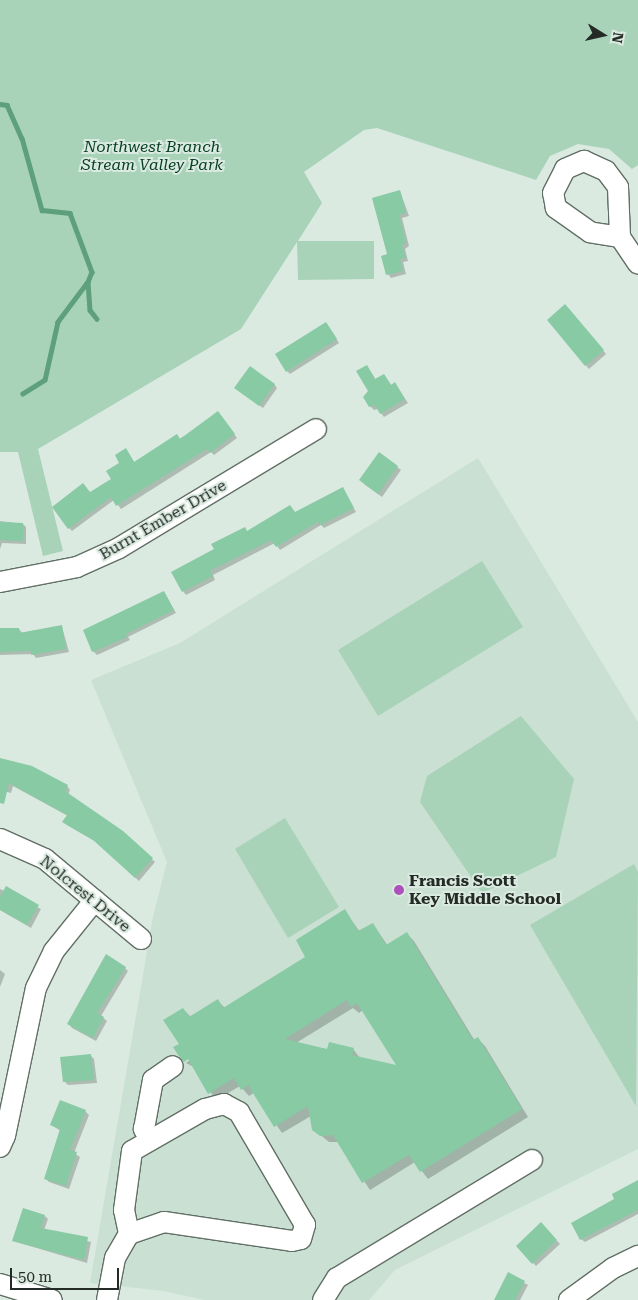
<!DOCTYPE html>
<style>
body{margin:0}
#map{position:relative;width:638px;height:1300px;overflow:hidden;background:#daeae0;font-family:"Roboto Serif",serif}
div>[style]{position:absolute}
.built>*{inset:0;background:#cae0d2}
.green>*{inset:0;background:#a8d3b9}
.shadow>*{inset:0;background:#0003}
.stream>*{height:4.5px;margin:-2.25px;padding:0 2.25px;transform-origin:2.25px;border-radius:2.25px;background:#5da07b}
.building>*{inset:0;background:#87caa3}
.roads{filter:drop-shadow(1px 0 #616f66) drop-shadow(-1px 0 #616f66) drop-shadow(0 1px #616f66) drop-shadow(0 -1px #616f66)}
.minor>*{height:20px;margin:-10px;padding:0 10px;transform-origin:10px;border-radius:10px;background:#fff}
.dots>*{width:14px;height:14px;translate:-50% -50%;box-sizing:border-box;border:2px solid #daeae0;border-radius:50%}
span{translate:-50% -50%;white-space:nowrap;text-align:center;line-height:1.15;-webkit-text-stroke:4px #daeae0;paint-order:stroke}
.park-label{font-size:16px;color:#063e25;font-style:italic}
.street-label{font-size:16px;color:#242a26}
.poi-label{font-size:16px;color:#242a26;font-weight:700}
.left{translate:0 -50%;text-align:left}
.north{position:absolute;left:578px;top:10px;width:50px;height:50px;-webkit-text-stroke:4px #daeae0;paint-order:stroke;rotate:100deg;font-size:14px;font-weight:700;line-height:20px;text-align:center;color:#242a26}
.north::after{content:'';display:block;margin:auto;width:18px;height:22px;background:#242a26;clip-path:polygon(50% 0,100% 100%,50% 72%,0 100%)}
.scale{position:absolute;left:10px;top:1268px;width:109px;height:22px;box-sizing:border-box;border:2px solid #242a26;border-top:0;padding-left:6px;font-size:15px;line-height:18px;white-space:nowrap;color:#242a26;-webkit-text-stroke:4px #daeae0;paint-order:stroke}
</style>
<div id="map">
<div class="built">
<div style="clip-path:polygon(478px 458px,638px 722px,638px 1149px,395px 1270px,369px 1300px,204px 1300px,164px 1291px,90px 1283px,153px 917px,167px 862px,91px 680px,180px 643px)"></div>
</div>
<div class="green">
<div style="clip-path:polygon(0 0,638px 0,638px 165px,632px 169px,609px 149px,578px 144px,550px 156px,536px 180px,377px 128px,364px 130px,304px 172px,322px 203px,298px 241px,374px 241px,374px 279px,298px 280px,297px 242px,241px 329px,38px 449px,63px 551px,43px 556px,18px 452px,0 452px)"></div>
<div style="clip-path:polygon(482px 561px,523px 627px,378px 716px,338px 650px)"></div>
<div style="clip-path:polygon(521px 716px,574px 779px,556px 857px,482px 893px,420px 802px,427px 776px)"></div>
<div style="clip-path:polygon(285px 818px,339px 907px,288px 938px,235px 849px)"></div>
<div style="clip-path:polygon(634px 864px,638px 872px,636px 1106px,530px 925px)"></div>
</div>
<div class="shadow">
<div style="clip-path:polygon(400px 191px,409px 216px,402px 218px,409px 246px,405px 249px,408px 261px,403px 262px,406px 274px,391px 278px,388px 274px,388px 255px)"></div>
<div style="clip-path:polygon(569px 309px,606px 354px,589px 369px,548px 320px)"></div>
<div style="clip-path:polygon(329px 327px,339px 343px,290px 374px,287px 371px)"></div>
<div style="clip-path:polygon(367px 366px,376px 380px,384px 375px,392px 386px,395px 384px,408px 403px,384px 417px,378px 409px,374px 410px,370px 406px)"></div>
<div style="clip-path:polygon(274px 384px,277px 388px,263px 408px,239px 391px)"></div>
<div style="clip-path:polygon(221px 416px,237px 438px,214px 455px,211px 452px,121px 509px,114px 500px,72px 531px,69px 528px,90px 493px,112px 480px,126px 450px,135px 463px)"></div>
<div style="clip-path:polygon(380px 454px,401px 470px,382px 497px,364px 484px)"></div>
<div style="clip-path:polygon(343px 489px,356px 512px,324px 528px,321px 525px,280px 550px,275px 543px,213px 575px,215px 580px,186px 595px,183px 591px,216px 550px,245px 529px,248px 532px,290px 506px,295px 513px)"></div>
<div style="clip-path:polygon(0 521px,23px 524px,26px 527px,26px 544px,2px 543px,0 549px)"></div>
<div style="clip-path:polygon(164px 592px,176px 613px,128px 637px,130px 640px,97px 655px,93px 651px)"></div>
<div style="clip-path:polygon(62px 627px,69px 652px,36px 658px,33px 654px,0 655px,0 630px,19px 629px,23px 634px)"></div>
<div style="clip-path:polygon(0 759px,67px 786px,70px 790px,68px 795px,123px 832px,155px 862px,139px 881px,98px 843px,67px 825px,64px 822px,68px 816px,13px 786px,11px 793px,0 790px)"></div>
<div style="clip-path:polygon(0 889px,41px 909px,31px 928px,0 910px)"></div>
<div style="clip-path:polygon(evenodd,345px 911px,360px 932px,373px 924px,388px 946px,407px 934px,414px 941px,475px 1041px,478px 1039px,485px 1046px,528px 1117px,428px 1179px,415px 1162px,370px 1190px,338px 1142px,329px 1142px,313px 1129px,311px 1116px,282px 1133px,254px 1093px,249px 1096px,240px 1086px,216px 1100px,194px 1067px,186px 1063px,194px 1057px,180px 1045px,183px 1009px,191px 1017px,218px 1001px,225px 1008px,307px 957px,345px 911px,353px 1008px,359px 1013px,363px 1010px,398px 1067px,360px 1058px,353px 1049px,328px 1050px,296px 1043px,353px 1008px)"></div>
<div style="clip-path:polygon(125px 968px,128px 971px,101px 1016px,107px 1021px,96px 1041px,72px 1028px,69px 1024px)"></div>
<div style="clip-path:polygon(0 970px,5px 974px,0 987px)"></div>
<div style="clip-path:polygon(90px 1055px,94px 1059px,97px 1083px,68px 1085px,65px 1082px)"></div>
<div style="clip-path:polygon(85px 1111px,89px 1115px,74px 1153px,80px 1157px,69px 1189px,49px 1182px,45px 1178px,61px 1131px,51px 1125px)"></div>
<div style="clip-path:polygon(638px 1183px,638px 1214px,585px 1242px,581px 1239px,616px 1200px)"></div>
<div style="clip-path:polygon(45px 1216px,48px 1219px,44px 1230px,91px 1242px,87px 1263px,13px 1241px)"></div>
<div style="clip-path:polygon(541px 1224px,560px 1244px,536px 1266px,518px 1246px)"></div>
<div style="clip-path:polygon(509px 1274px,528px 1285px,520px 1300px,495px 1300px)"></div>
</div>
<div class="stream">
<div style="left:0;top:104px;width:7px;rotate:8deg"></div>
<div style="left:7px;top:105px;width:36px;rotate:66deg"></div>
<div style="left:22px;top:138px;width:75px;rotate:74.5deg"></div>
<div style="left:42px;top:210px;width:28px;rotate:6deg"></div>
<div style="left:70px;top:213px;width:63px;rotate:69.6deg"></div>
<div style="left:92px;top:272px;width:11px;rotate:112deg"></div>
<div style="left:88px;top:282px;width:50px;rotate:126.9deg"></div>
<div style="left:58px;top:322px;width:59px;rotate:102.6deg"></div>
<div style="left:45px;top:380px;width:26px;rotate:148deg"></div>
<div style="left:88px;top:282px;width:28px;rotate:86deg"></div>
<div style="left:90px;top:310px;width:11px;rotate:52deg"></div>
</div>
<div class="building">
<div style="clip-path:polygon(400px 190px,406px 213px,399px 215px,406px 242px,402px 245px,406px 258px,400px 259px,403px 271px,386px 275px,381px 256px,387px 254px,372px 198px)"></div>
<div style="clip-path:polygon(565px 304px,604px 350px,585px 366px,547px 320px)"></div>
<div style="clip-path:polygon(326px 322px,337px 339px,286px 372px,275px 354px)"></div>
<div style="clip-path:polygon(367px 365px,375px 379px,384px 374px,391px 385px,395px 382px,405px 399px,380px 414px,375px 405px,369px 407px,363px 397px,368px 391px,356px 371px)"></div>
<div style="clip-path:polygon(250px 366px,275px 384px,259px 406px,234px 388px)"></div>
<div style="clip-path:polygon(218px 411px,235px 434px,210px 453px,207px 449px,116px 506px,111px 497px,68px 529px,52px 507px,83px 483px,90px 492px,111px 479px,106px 471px,119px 463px,115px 455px,126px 448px,134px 462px,177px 434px,180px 439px)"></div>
<div style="clip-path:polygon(379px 452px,398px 466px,378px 494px,359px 480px)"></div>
<div style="clip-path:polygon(343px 487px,354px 508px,320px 525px,318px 522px,276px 547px,271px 540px,210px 571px,213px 576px,182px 592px,171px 572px,214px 549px,211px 544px,245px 527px,247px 531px,290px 505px,295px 512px)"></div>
<div style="clip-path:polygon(0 522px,23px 523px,23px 541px,0 540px)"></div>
<div style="clip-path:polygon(164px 591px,174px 610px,126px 634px,127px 637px,92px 652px,83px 630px)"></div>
<div style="clip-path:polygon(62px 625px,66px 649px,31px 655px,31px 651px,0 652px,0 628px,19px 628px,19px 633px)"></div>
<div style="clip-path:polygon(0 758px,32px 766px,68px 785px,65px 791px,123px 831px,153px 858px,135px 878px,93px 840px,62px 822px,67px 815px,9px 783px,4px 804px,0 803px)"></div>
<div style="clip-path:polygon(6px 886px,39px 905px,27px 925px,0 910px,0 897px)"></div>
<div style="clip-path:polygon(evenodd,345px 909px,358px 931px,373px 923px,386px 945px,407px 932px,473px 1040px,478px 1037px,522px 1109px,420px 1172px,409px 1155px,362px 1183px,333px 1135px,320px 1136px,312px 1130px,308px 1106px,274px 1127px,248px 1085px,241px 1090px,234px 1078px,208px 1094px,188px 1059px,184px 1062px,178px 1055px,173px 1047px,179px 1044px,163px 1020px,183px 1008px,189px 1017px,218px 999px,223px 1008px,305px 957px,296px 940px,345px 909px,347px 1000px,351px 1007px,357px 1003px,396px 1065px,352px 1055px,354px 1048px,329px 1042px,327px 1049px,285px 1039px,347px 1000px)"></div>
<div style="clip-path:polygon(106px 954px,126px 967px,97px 1013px,104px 1017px,93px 1038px,67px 1024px)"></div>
<div style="clip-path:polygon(91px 1054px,94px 1080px,63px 1082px,60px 1057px)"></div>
<div style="clip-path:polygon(60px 1100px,86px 1110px,70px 1150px,77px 1152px,66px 1186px,44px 1179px,60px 1129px,50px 1125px)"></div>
<div style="clip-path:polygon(638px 1180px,638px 1210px,580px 1240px,571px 1223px,614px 1199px,612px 1194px)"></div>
<div style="clip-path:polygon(23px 1208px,45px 1215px,41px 1228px,88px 1237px,84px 1260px,12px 1241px)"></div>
<div style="clip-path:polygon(541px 1222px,557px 1240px,532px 1264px,516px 1246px)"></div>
<div style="clip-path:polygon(508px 1272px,525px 1281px,515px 1300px,494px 1300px)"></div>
</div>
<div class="roads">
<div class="minor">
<div style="left:620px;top:237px;width:30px;rotate:-171deg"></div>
<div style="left:590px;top:232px;width:42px;rotate:-144.8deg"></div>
<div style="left:556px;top:208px;width:15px;rotate:-101deg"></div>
<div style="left:553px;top:193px;width:27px;rotate:-63deg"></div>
<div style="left:565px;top:169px;width:21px;rotate:-23deg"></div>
<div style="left:584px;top:161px;width:24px;rotate:24deg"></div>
<div style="left:606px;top:171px;width:20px;rotate:53deg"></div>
<div style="left:618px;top:187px;width:50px;rotate:87.7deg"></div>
<div style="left:620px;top:237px;width:32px;rotate:56deg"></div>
<div style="left:0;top:582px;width:78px;rotate:-11deg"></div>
<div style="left:77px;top:567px;width:46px;rotate:-24.3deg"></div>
<div style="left:119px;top:548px;width:230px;rotate:-31.1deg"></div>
<div style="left:0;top:839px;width:49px;rotate:24deg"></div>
<div style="left:45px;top:859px;width:125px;rotate:39.8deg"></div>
<div style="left:150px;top:1140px;width:13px;rotate:-119deg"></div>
<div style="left:144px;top:1129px;width:50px;rotate:-79.6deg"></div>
<div style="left:153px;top:1080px;width:24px;rotate:-35deg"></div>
<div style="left:0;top:1147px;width:12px;rotate:-66deg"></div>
<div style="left:5px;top:1136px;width:151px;rotate:-78.2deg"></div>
<div style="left:36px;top:988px;width:41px;rotate:-64.1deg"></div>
<div style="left:54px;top:951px;width:65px;rotate:-51.2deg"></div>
<div style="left:0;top:1284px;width:54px;rotate:17.1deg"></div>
<div style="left:107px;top:1300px;width:43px;rotate:-79.2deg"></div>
<div style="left:115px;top:1258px;width:28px;rotate:-60deg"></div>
<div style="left:129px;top:1234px;width:37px;rotate:-19deg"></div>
<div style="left:164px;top:1222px;width:129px;rotate:8.4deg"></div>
<div style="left:292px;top:1241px;width:9px;rotate:-13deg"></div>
<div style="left:301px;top:1239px;width:15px;rotate:-74deg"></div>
<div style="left:305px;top:1225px;width:131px;rotate:-120.3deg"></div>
<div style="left:239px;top:1112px;width:17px;rotate:-152deg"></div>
<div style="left:224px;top:1104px;width:20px;rotate:165deg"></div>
<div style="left:205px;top:1109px;width:84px;rotate:150.1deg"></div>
<div style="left:132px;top:1151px;width:60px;rotate:97.7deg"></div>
<div style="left:124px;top:1210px;width:25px;rotate:78deg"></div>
<div style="left:323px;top:1300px;width:26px;rotate:-58deg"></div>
<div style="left:337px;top:1278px;width:228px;rotate:-31.2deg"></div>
<div style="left:569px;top:1300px;width:54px;rotate:-36deg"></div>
<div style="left:613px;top:1268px;width:28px;rotate:-26deg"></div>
</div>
</div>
<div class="dots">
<div style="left:399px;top:890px;background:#ac50bc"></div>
</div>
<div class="park-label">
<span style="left:152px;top:156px">Northwest Branch<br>Stream Valley Park</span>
</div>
<div class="street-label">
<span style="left:163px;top:520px;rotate:-30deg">Burnt Ember Drive</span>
<span style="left:85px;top:894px;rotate:39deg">Nolcrest Drive</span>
</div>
<div class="poi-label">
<span class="left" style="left:409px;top:890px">Francis Scott<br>Key Middle School</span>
</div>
<div class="north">N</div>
<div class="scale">50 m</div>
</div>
